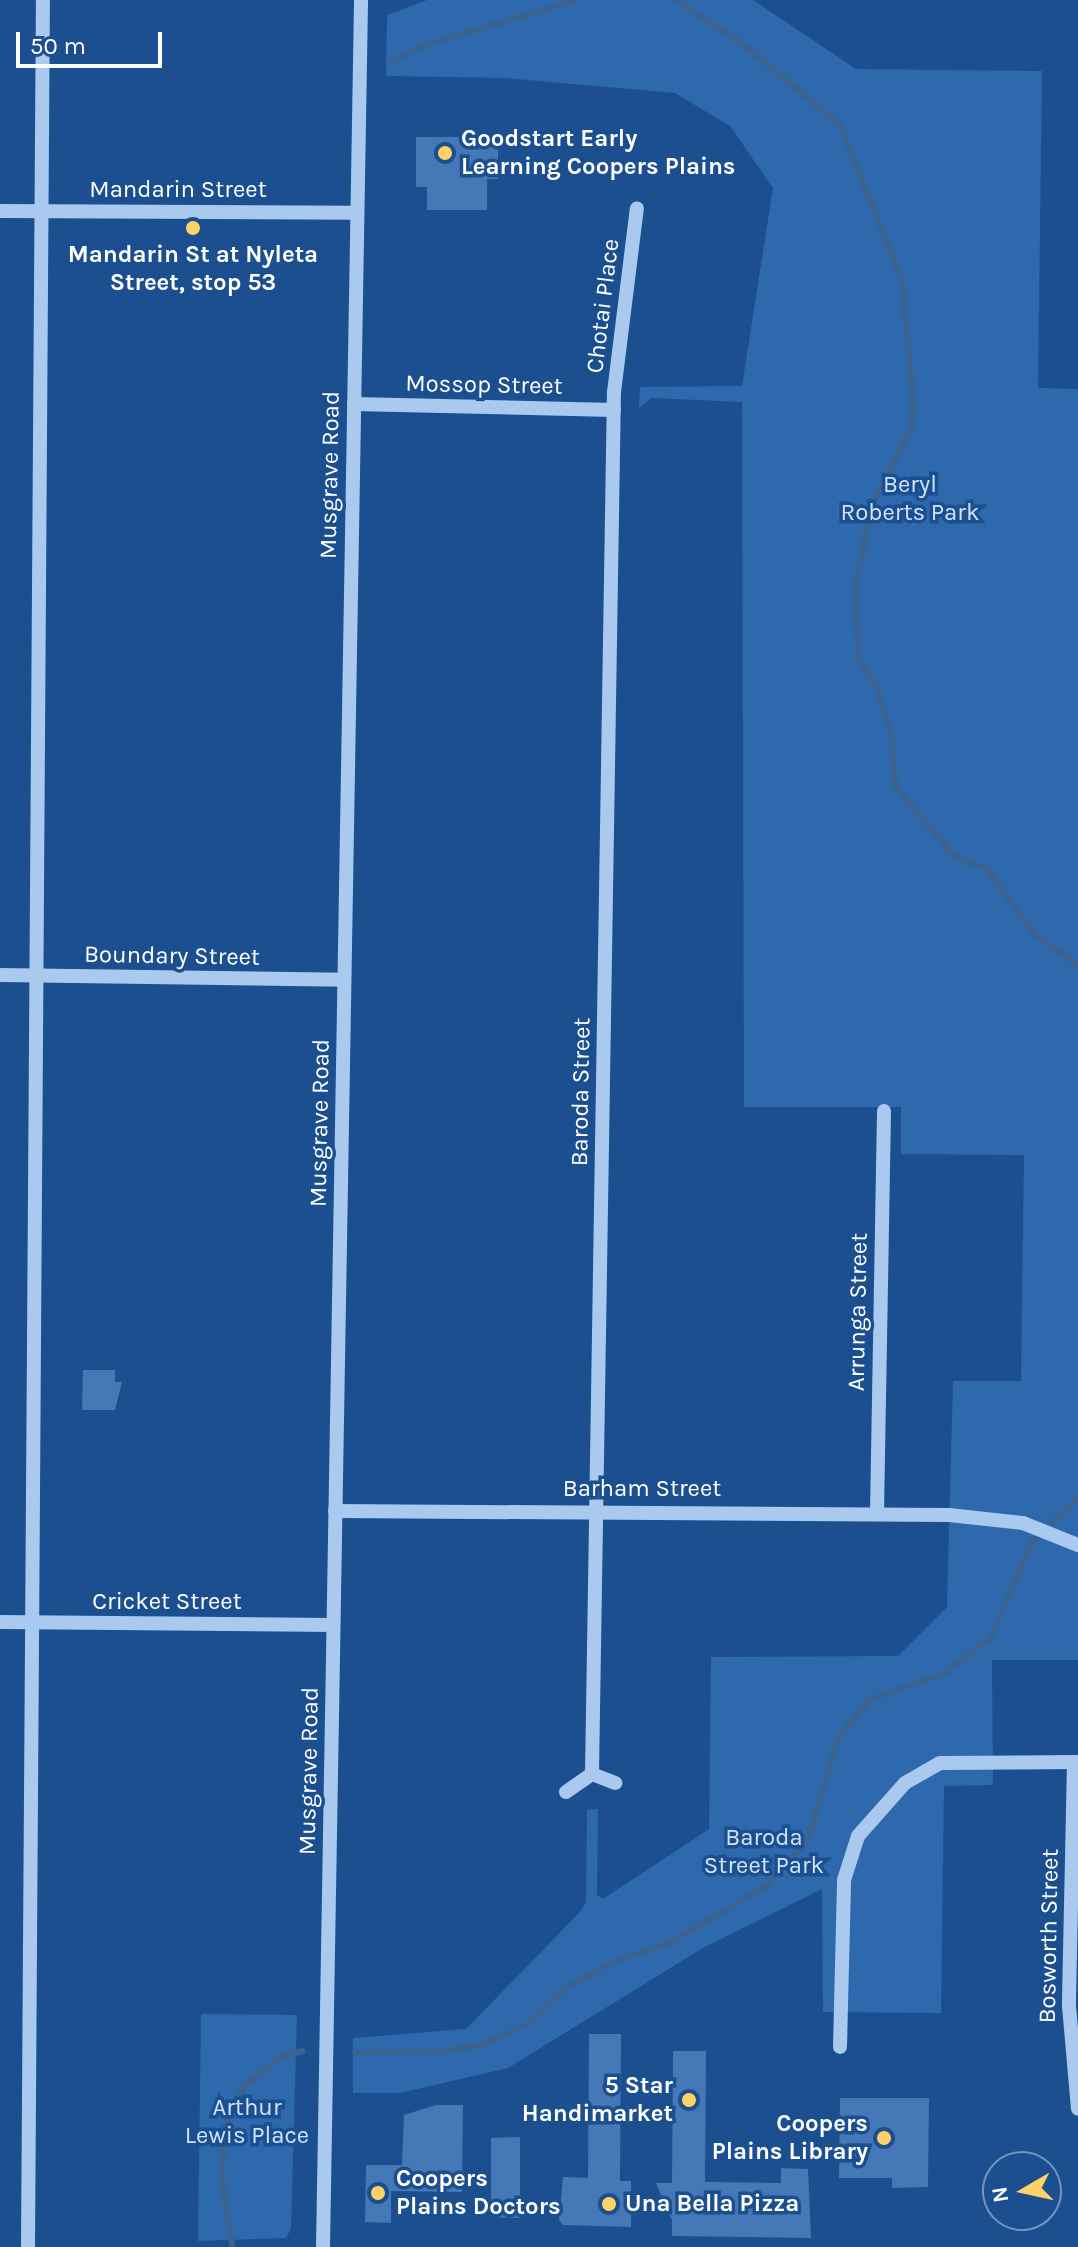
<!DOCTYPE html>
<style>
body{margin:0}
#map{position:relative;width:1078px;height:2247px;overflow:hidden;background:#1b4f8f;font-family:Karla,sans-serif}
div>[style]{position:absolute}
.green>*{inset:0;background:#2e69ad}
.stream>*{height:6px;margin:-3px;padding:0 3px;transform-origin:3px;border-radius:3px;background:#3c6290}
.building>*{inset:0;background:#4478b7}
.minor>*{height:14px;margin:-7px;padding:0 7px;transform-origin:7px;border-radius:7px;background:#a9c9ee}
.dots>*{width:22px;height:22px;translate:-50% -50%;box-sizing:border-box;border:4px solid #1b4f8f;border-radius:50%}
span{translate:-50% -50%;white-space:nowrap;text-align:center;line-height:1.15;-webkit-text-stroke:7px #1b4f8f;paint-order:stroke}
.poi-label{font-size:24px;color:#fff;font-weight:700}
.left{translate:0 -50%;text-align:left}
.right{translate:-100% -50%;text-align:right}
.street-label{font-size:24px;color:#fff}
.park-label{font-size:24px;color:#cfe3fa}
.north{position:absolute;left:982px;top:2151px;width:80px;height:80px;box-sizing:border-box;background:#1b4f8f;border:2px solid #7695bc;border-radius:50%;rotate:261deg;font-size:22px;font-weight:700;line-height:32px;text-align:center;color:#fff}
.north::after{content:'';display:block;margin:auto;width:28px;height:36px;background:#ffd166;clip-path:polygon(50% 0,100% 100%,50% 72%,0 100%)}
.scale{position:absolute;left:16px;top:32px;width:146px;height:36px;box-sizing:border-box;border:4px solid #fff;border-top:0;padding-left:10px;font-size:24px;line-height:28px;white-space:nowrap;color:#fff;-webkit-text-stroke:6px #1b4f8f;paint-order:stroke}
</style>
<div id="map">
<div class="green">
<div style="clip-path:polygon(427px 0,753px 0,856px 69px,1042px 71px,1038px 388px,1078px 389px,1078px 1660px,992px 1660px,993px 1785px,944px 1786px,941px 2013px,823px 2012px,822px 1889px,703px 1948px,508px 2068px,400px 2093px,353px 2093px,353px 2038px,466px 2029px,579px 1913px,586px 1902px,587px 1810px,598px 1809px,597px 1895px,603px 1899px,709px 1829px,711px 1657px,898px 1656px,947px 1607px,953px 1381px,1021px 1381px,1024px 1155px,901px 1154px,901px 1107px,744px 1107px,742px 402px,652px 398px,639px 408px,640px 387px,742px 386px,773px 188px,730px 126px,675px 93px,506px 78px,386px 76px,387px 15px)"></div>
<div style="clip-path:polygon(201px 2014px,297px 2015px,291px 2229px,286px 2238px,198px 2241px)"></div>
</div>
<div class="stream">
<div style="left:676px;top:0;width:79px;rotate:33.1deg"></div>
<div style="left:742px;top:43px;width:128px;rotate:39.9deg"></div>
<div style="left:840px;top:125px;width:167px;rotate:68.2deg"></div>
<div style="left:902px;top:280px;width:119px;rotate:84.7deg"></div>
<div style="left:913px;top:398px;width:28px;rotate:92deg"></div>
<div style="left:912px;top:426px;width:89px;rotate:116.9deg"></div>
<div style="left:872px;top:505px;width:80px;rotate:101.6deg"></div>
<div style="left:856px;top:583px;width:76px;rotate:88.5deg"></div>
<div style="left:858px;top:659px;width:34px;rotate:56deg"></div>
<div style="left:877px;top:687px;width:48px;rotate:73.1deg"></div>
<div style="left:891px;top:733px;width:53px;rotate:85.7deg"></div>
<div style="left:895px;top:786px;width:93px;rotate:49.8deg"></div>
<div style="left:955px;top:857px;width:33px;rotate:20deg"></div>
<div style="left:986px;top:868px;width:84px;rotate:53.7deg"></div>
<div style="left:1036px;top:936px;width:51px;rotate:34.6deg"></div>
<div style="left:393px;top:60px;width:32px;rotate:-26deg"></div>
<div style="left:422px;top:46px;width:161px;rotate:-16.6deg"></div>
<div style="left:355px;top:2053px;width:86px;rotate:-0.7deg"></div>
<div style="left:441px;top:2052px;width:48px;rotate:-10.8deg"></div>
<div style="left:488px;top:2043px;width:44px;rotate:-25.4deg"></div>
<div style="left:528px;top:2024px;width:49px;rotate:-44.2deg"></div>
<div style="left:563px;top:1990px;width:54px;rotate:-29.9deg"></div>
<div style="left:610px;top:1963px;width:60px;rotate:-18.4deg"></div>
<div style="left:667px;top:1944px;width:113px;rotate:-30.2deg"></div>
<div style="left:765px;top:1887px;width:66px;rotate:-48.1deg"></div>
<div style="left:809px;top:1838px;width:104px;rotate:-73.8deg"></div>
<div style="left:838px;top:1738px;width:49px;rotate:-50.8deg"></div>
<div style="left:869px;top:1700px;width:81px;rotate:-19.6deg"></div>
<div style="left:945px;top:1673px;width:58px;rotate:-38deg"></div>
<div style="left:991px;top:1637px;width:103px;rotate:-66.7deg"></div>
<div style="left:1032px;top:1542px;width:64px;rotate:-43.7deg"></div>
<div style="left:232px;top:2245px;width:71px;rotate:-98.9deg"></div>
<div style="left:221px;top:2175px;width:56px;rotate:-83.9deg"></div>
<div style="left:227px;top:2119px;width:37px;rotate:-63deg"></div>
<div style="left:244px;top:2086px;width:51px;rotate:-37.8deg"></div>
<div style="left:284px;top:2055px;width:19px;rotate:-12deg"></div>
</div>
<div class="building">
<div style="clip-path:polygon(416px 137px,498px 137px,498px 179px,487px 179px,487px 210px,427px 210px,427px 187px,416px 187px)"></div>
<div style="clip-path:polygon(83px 1370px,115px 1370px,115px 1382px,122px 1382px,115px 1410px,82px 1410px)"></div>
<div style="clip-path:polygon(589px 2034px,621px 2034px,620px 2181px,631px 2181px,631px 2227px,563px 2225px,559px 2220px,563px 2177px,588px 2178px)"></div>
<div style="clip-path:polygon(673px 2051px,706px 2051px,705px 2182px,781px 2183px,781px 2168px,808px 2169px,811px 2238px,672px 2236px,672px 2220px,656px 2183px,672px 2183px)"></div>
<div style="clip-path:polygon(840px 2098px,929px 2098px,928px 2187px,892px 2188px,892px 2178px,839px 2178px)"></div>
<div style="clip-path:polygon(436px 2105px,463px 2105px,462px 2192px,391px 2191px,391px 2223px,365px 2222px,366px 2165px,402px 2165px,404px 2115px)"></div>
<div style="clip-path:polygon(520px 2137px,520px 2218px,491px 2217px,491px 2138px)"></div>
</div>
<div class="minor">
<div style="left:0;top:211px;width:357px;rotate:0.3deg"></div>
<div style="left:354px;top:404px;width:260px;rotate:1.3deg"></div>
<div style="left:0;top:975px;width:344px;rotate:0.8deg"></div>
<div style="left:335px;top:1511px;width:614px;rotate:0.37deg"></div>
<div style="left:949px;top:1515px;width:74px;rotate:6.2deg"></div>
<div style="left:1023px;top:1523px;width:59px;rotate:21.8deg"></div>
<div style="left:877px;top:1513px;width:402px;rotate:-89deg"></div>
<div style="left:0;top:1622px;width:333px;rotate:0.5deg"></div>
<div style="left:1074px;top:1762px;width:244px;rotate:91.2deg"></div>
<div style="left:1069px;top:2006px;width:103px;rotate:85deg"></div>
<div style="left:592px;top:1774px;width:1382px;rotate:-89.09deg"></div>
<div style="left:614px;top:392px;width:185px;rotate:-82.9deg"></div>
<div style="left:566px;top:1792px;width:32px;rotate:-35deg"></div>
<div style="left:592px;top:1774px;width:25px;rotate:21deg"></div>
<div style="left:840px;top:2047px;width:167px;rotate:-88.6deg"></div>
<div style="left:844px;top:1880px;width:46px;rotate:-72.3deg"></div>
<div style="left:858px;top:1836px;width:71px;rotate:-48.4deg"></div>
<div style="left:905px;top:1783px;width:40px;rotate:-29.7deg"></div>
<div style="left:940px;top:1763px;width:138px;rotate:-0.4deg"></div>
<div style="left:28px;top:2247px;width:2247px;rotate:-89.62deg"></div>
<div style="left:323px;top:2247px;width:2247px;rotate:-89.03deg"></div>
</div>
<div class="dots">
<div style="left:445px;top:153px;background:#ffd166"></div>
<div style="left:193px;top:228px;background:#ffd166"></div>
<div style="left:689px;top:2100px;background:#ffd166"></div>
<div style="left:884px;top:2138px;background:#ffd166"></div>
<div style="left:378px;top:2193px;background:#ffd166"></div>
<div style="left:609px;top:2204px;background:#ffd166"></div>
</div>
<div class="poi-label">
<span class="left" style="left:461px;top:153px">Goodstart Early<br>Learning Coopers Plains</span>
<span style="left:193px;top:269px">Mandarin St at Nyleta<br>Street, stop 53</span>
<span class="right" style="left:673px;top:2100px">5 Star<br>Handimarket</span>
<span class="right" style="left:868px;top:2138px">Coopers<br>Plains Library</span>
<span class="left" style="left:396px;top:2193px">Coopers<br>Plains Doctors</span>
<span class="left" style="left:625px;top:2204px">Una Bella Pizza</span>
</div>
<div class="street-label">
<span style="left:178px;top:190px">Mandarin Street</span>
<span style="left:603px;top:306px;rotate:-83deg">Chotai Place</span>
<span style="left:484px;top:385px;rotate:1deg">Mossop Street</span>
<span style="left:330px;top:475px;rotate:-89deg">Musgrave Road</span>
<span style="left:172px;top:956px;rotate:1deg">Boundary Street</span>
<span style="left:581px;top:1092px;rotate:-89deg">Baroda Street</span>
<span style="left:320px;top:1123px;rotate:-89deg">Musgrave Road</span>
<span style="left:858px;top:1312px;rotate:-89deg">Arrunga Street</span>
<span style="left:642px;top:1489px">Barham Street</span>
<span style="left:167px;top:1602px">Cricket Street</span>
<span style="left:309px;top:1771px;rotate:-89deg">Musgrave Road</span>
<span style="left:1049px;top:1936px;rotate:-89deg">Bosworth Street</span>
</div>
<div class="park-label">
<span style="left:910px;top:499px">Beryl<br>Roberts Park</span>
<span style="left:764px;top:1852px">Baroda<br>Street Park</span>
<span style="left:247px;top:2122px">Arthur<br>Lewis Place</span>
</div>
<div class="north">N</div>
<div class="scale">50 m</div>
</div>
